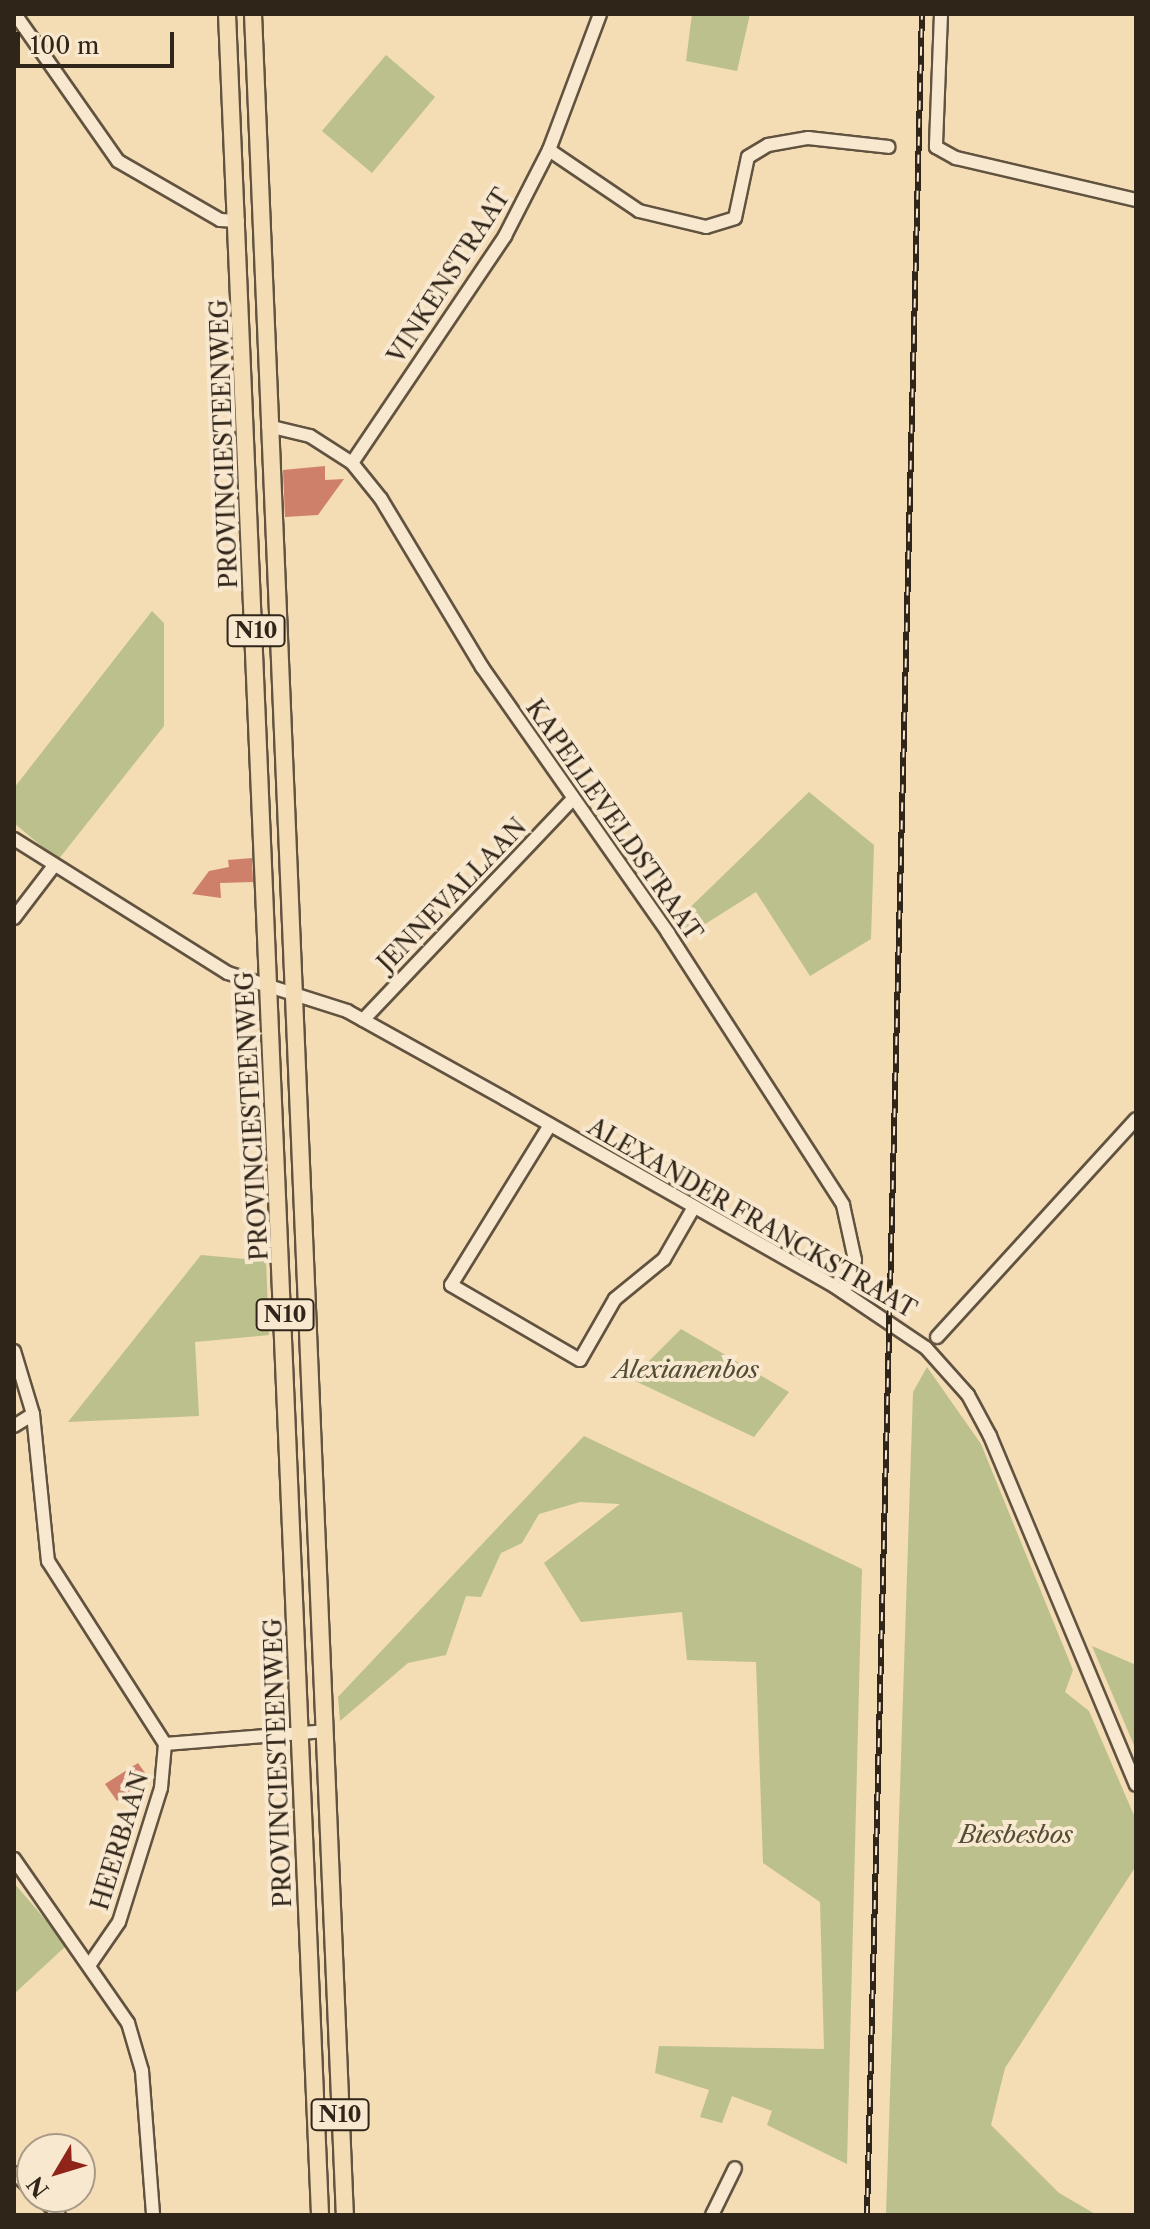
<!DOCTYPE html>
<style>
body{margin:0}
#map{position:relative;width:1150px;height:2229px;overflow:hidden;background:#f4dcb5;font-family:"Libre Caslon Text",serif}
div>[style]{position:absolute}
.green>*{inset:0;background:#bbc08d}
.building>*{inset:0;background:#ce806b}
.roads{filter:drop-shadow(2px 0 #615340) drop-shadow(-2px 0 #615340) drop-shadow(0 2px #615340) drop-shadow(0 -2px #615340)}
.minor>*{height:12px;margin:-6px;padding:0 6px;transform-origin:6px;border-radius:6px;background:#f8e8cf}
.major>*{height:16px;margin:-8px;padding:0 8px;transform-origin:8px;border-radius:8px;background:#f4dcb5}
.rail>*{height:6px;margin-top:-3px;transform-origin:0;background:repeating-linear-gradient(90deg,#f8e8cf 0 9px,#302519 0 18px);box-sizing:border-box;border-block:2px solid #302519}
span{translate:-50% -50%;white-space:nowrap;text-align:center;line-height:1.15;-webkit-text-stroke:8px #f8e8cf;paint-order:stroke}
.shield-label span{padding:2px 6px;background:#f8e8cf;border:2px solid;border-radius:6px;-webkit-text-stroke-width:0}
.shield-label{font-size:22px;color:#302519;font-weight:700}
.street-label{font-size:24px;color:#302519}
.park-label{font-size:24px;color:#534c36;font-style:italic}
.frame{position:absolute;inset:0;border:16px solid #302519;pointer-events:none}
.north{position:absolute;left:16px;top:2133px;width:80px;height:80px;box-sizing:border-box;background:#f8e8cf;border:2px solid #a89a86;border-radius:50%;rotate:232deg;font-size:22px;font-weight:700;line-height:32px;text-align:center;color:#302519}
.north::after{content:'';display:block;margin:auto;width:28px;height:36px;background:#8f2418;clip-path:polygon(50% 0,100% 100%,50% 72%,0 100%)}
.scale{position:absolute;left:16px;top:32px;width:158px;height:36px;box-sizing:border-box;border:4px solid #302519;border-top:0;padding-left:10px;font-size:24px;line-height:28px;white-space:nowrap;color:#302519;-webkit-text-stroke:6px #f8e8cf;paint-order:stroke}
</style>
<div id="map">
<div class="green">
<div style="clip-path:polygon(692px 14px,750px 14px,737px 71px,686px 61px)"></div>
<div style="clip-path:polygon(386px 55px,435px 97px,372px 173px,322px 131px)"></div>
<div style="clip-path:polygon(152px 611px,164px 623px,164px 726px,58px 860px,14px 823px,14px 788px)"></div>
<div style="clip-path:polygon(809px 792px,874px 845px,871px 939px,810px 976px,756px 892px,683px 938px,673px 924px)"></div>
<div style="clip-path:polygon(201px 1255px,266px 1261px,269px 1335px,195px 1342px,199px 1416px,68px 1422px)"></div>
<div style="clip-path:polygon(681px 1329px,789px 1392px,754px 1437px,631px 1379px)"></div>
<div style="clip-path:polygon(927px 1367px,981px 1444px,1073px 1670px,1065px 1692px,1089px 1711px,1136px 1820px,1136px 1866px,1005px 2068px,991px 2125px,1059px 2193px,1097px 2215px,886px 2215px,913px 1392px)"></div>
<div style="clip-path:polygon(584px 1436px,862px 1569px,847px 2164px,767px 2125px,772px 2111px,732px 2096px,722px 2123px,700px 2117px,709px 2090px,655px 2073px,659px 2046px,824px 2049px,820px 1902px,763px 1863px,756px 1662px,687px 1660px,682px 1612px,581px 1622px,544px 1563px,620px 1504px,580px 1502px,539px 1514px,522px 1543px,501px 1553px,481px 1597px,466px 1596px,446px 1655px,408px 1663px,340px 1721px,338px 1697px)"></div>
<div style="clip-path:polygon(1092px 1646px,1136px 1665px,1136px 1750px)"></div>
<div style="clip-path:polygon(14px 1883px,67px 1945px,14px 1994px)"></div>
</div>
<div class="building">
<div style="clip-path:polygon(325px 466px,325px 480px,344px 479px,318px 515px,285px 517px,283px 470px)"></div>
<div style="clip-path:polygon(252px 858px,253px 882px,220px 883px,221px 898px,192px 894px,209px 871px,229px 867px,228px 860px)"></div>
<div style="clip-path:polygon(138px 1763px,148px 1777px,117px 1801px,105px 1784px)"></div>
</div>
<div class="roads">
<div class="minor">
<div style="left:15px;top:14px;width:179px;rotate:55deg"></div>
<div style="left:118px;top:161px;width:118px;rotate:30deg"></div>
<div style="left:220px;top:220px;width:18px;rotate:3deg"></div>
<div style="left:941px;top:14px;width:133px;rotate:92.2deg"></div>
<div style="left:936px;top:147px;width:23px;rotate:29deg"></div>
<div style="left:956px;top:158px;width:185px;rotate:13.1deg"></div>
<div style="left:549px;top:150px;width:109px;rotate:34.1deg"></div>
<div style="left:639px;top:211px;width:69px;rotate:13.4deg"></div>
<div style="left:706px;top:227px;width:30px;rotate:-17deg"></div>
<div style="left:735px;top:218px;width:62px;rotate:-78deg"></div>
<div style="left:748px;top:157px;width:23px;rotate:-31deg"></div>
<div style="left:768px;top:145px;width:41px;rotate:-9.9deg"></div>
<div style="left:808px;top:138px;width:81px;rotate:6.3deg"></div>
<div style="left:268px;top:426px;width:43px;rotate:13.4deg"></div>
<div style="left:310px;top:436px;width:50px;rotate:32.7deg"></div>
<div style="left:352px;top:463px;width:46px;rotate:51.1deg"></div>
<div style="left:381px;top:499px;width:196px;rotate:59deg"></div>
<div style="left:482px;top:667px;width:325px;rotate:55deg"></div>
<div style="left:668px;top:933px;width:323px;rotate:57.2deg"></div>
<div style="left:843px;top:1205px;width:56px;rotate:77.7deg"></div>
<div style="left:855px;top:1260px;width:34px;rotate:109deg"></div>
<div style="left:352px;top:463px;width:274px;rotate:-56deg"></div>
<div style="left:505px;top:236px;width:97px;rotate:-62.9deg"></div>
<div style="left:549px;top:150px;width:145px;rotate:-69.4deg"></div>
<div style="left:14px;top:839px;width:252px;rotate:32.1deg"></div>
<div style="left:228px;top:973px;width:125px;rotate:17.7deg"></div>
<div style="left:347px;top:1011px;width:181px;rotate:29.1deg"></div>
<div style="left:505px;top:1099px;width:378px;rotate:29.6deg"></div>
<div style="left:834px;top:1286px;width:111px;rotate:34deg"></div>
<div style="left:926px;top:1348px;width:63px;rotate:48.2deg"></div>
<div style="left:968px;top:1395px;width:47px;rotate:61.8deg"></div>
<div style="left:990px;top:1436px;width:378px;rotate:67.3deg"></div>
<div style="left:14px;top:918px;width:64px;rotate:-52.6deg"></div>
<div style="left:363px;top:1020px;width:305px;rotate:-46.5deg"></div>
<div style="left:550px;top:1125px;width:188px;rotate:121.7deg"></div>
<div style="left:451px;top:1285px;width:149px;rotate:30.2deg"></div>
<div style="left:580px;top:1360px;width:70px;rotate:-60.2deg"></div>
<div style="left:615px;top:1299px;width:63px;rotate:-39.2deg"></div>
<div style="left:664px;top:1259px;width:60px;rotate:-60deg"></div>
<div style="left:937px;top:1337px;width:295px;rotate:-47.6deg"></div>
<div style="left:14px;top:1351px;width:66px;rotate:73.2deg"></div>
<div style="left:33px;top:1414px;width:148px;rotate:84.2deg"></div>
<div style="left:48px;top:1561px;width:217px;rotate:57.4deg"></div>
<div style="left:165px;top:1744px;width:44px;rotate:95.2deg"></div>
<div style="left:161px;top:1788px;width:140px;rotate:107.4deg"></div>
<div style="left:119px;top:1922px;width:51px;rotate:124.6deg"></div>
<div style="left:14px;top:1426px;width:22px;rotate:-32deg"></div>
<div style="left:165px;top:1744px;width:161px;rotate:-4.6deg"></div>
<div style="left:14px;top:1859px;width:200px;rotate:55.2deg"></div>
<div style="left:128px;top:2023px;width:50px;rotate:73.7deg"></div>
<div style="left:142px;top:2071px;width:144px;rotate:85.6deg"></div>
<div style="left:14px;top:2173px;width:24px;rotate:42deg"></div>
<div style="left:41px;top:2197px;width:25px;rotate:45deg"></div>
<div style="left:712px;top:2215px;width:52px;rotate:-63.9deg"></div>
</div>
<div class="major">
<div style="left:227px;top:14px;width:2203px;rotate:87.58deg"></div>
<div style="left:253px;top:14px;width:2203px;rotate:87.61deg"></div>
</div>
</div>
<div class="rail">
<div style="left:867px;top:2215px;width:2202px;rotate:-88.57deg"></div>
</div>
<div class="shield-label">
<span style="left:256px;top:631px">N10</span>
<span style="left:285px;top:1315px">N10</span>
<span style="left:340px;top:2115px">N10</span>
</div>
<div class="street-label">
<span style="left:449px;top:276px;rotate:-57deg">VINKENSTRAAT</span>
<span style="left:224px;top:444px;rotate:-92deg">PROVINCIESTEENWEG</span>
<span style="left:614px;top:820px;rotate:55deg">KAPELLEVELDSTRAAT</span>
<span style="left:452px;top:895px;rotate:-46deg">JENNEVALLAAN</span>
<span style="left:252px;top:1116px;rotate:-93deg">PROVINCIESTEENWEG</span>
<span style="left:752px;top:1218px;rotate:30deg">ALEXANDER FRANCKSTRAAT</span>
<span style="left:278px;top:1763px;rotate:-92deg">PROVINCIESTEENWEG</span>
<span style="left:120px;top:1841px;rotate:-73deg">HEERBAAN</span>
</div>
<div class="park-label">
<span style="left:686px;top:1370px">Alexianenbos</span>
<span style="left:1016px;top:1835px">Biesbesbos</span>
</div>
<div class="frame"></div>
<div class="north">N</div>
<div class="scale">100 m</div>
</div>
